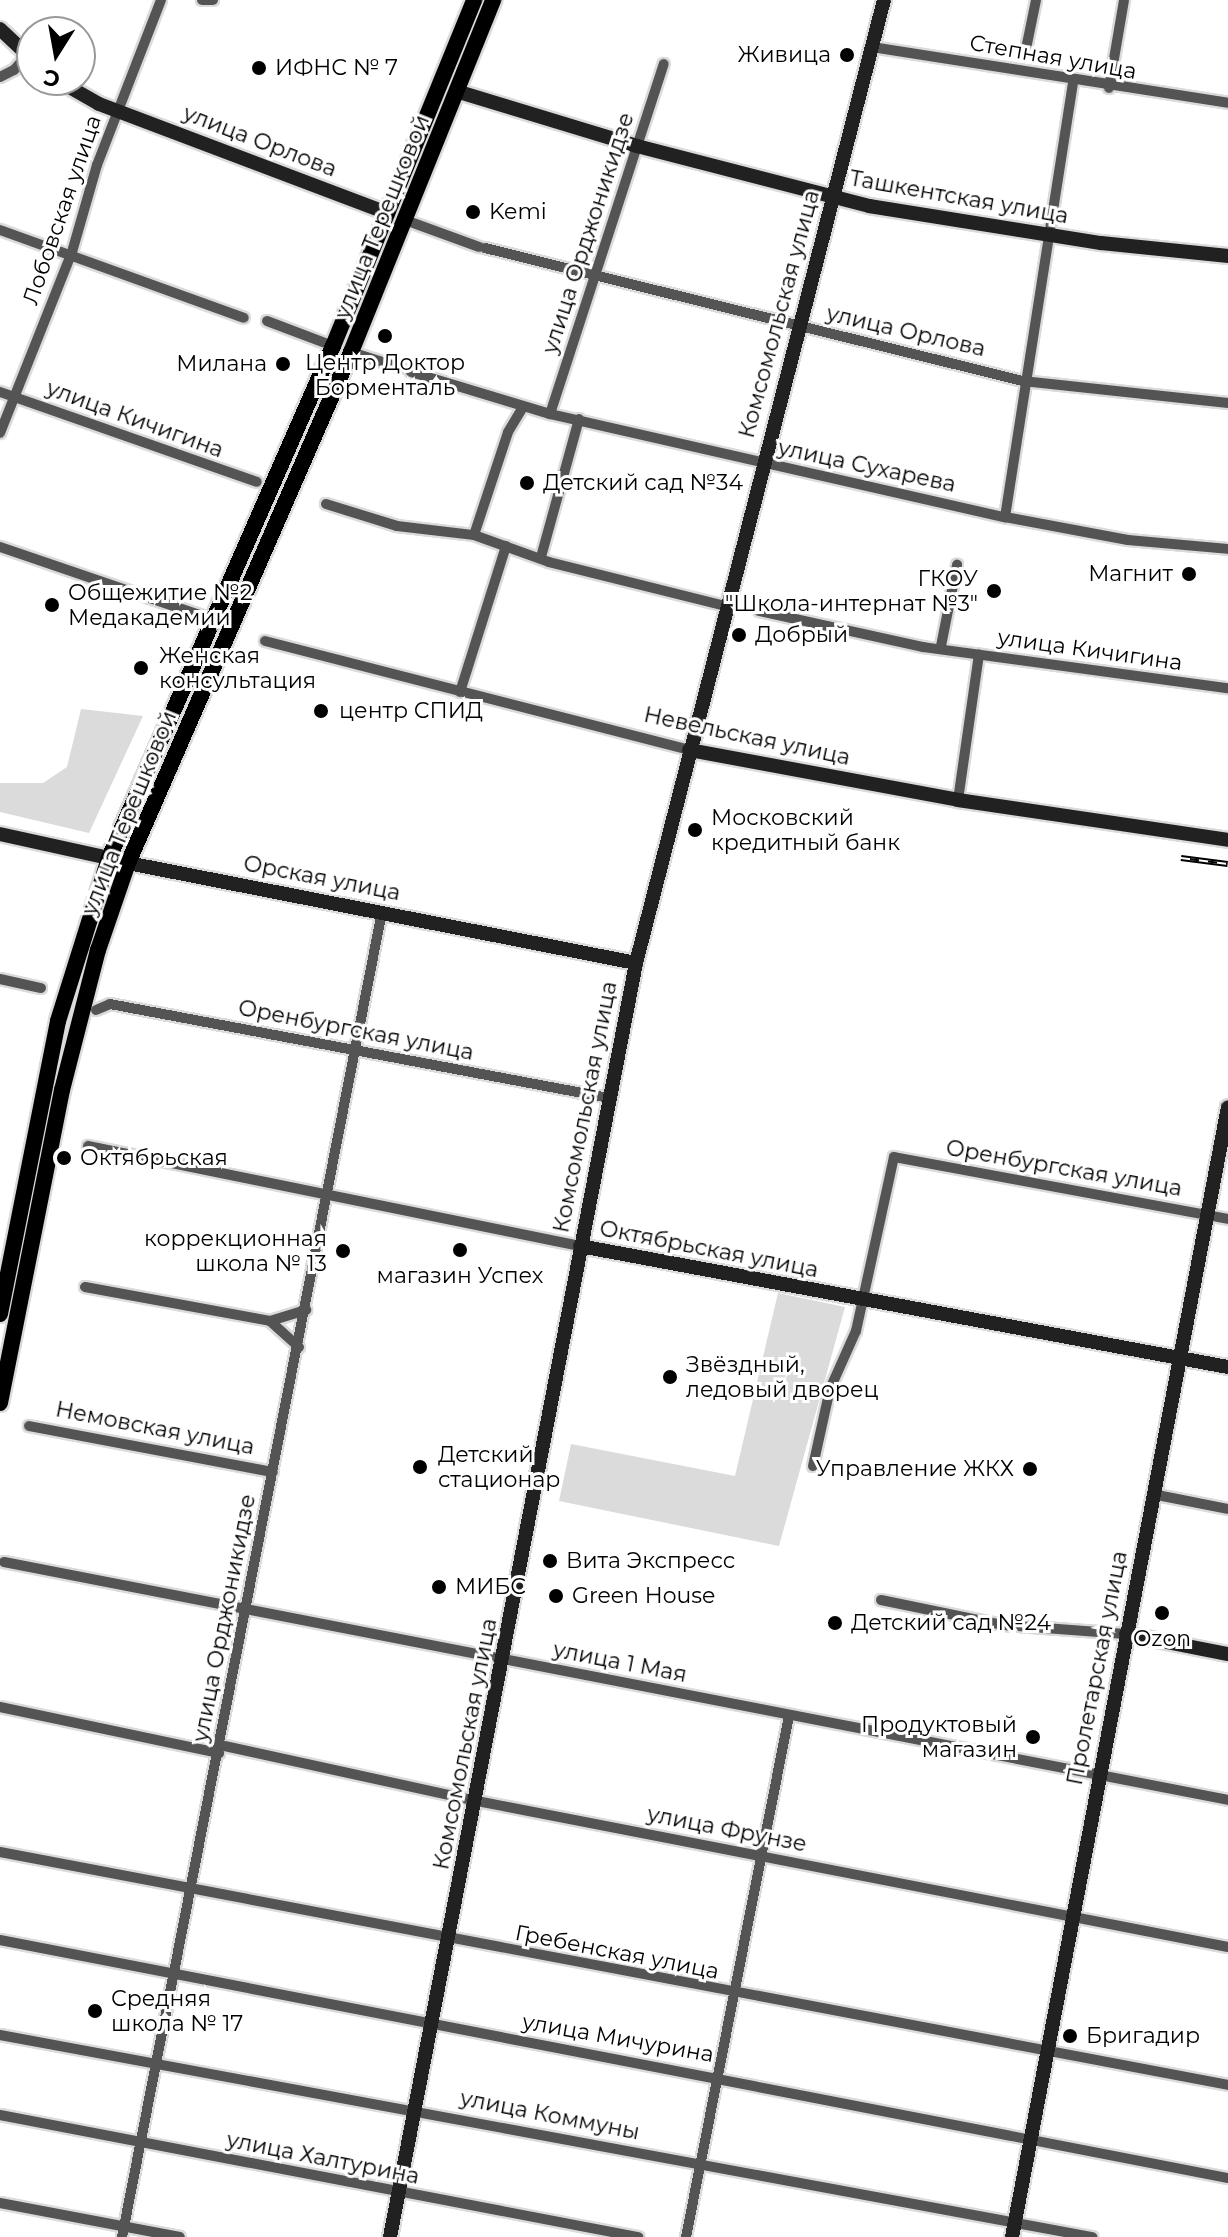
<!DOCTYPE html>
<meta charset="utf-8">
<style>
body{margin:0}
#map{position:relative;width:1228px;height:2237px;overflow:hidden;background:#fff;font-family:Montserrat,sans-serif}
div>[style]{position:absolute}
.green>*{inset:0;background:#dbdbdb}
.roads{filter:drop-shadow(2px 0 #dbdbdb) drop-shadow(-2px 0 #dbdbdb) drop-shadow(0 2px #dbdbdb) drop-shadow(0 -2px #dbdbdb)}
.street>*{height:10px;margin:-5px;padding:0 5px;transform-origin:5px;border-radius:5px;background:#545454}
.secondary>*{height:14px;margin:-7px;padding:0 7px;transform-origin:7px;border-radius:7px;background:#212121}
.primary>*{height:16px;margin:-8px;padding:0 8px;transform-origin:8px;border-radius:8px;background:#000}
.rail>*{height:6px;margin-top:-3px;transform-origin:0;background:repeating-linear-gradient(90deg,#fff 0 9px,#000 0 18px);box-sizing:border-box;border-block:2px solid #000}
.dots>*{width:22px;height:22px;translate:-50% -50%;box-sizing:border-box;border:4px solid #fff;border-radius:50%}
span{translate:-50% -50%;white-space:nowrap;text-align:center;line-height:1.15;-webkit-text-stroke:6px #fff;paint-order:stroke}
.poi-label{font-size:22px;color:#000}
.right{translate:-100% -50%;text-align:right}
.left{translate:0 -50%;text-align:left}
.street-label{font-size:22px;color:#000}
.north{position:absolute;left:16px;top:16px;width:80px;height:80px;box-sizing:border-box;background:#fff;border:2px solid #999;border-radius:50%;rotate:191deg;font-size:22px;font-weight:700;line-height:32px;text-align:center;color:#000}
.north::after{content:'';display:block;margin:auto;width:28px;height:36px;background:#000;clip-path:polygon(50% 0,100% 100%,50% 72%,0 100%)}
</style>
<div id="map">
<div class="green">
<div style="clip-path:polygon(81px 709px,143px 716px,89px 833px,0 812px,0 783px,43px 783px,67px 767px)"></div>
<div style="clip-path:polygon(778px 1293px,845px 1307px,779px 1546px,559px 1501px,571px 1444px,735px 1476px)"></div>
</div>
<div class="roads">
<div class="street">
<div style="left:202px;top:0;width:11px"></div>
<div style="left:1027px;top:44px;width:45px;rotate:-78.4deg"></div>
<div style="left:872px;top:47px;width:360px;rotate:8.9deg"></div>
<div style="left:0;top:77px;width:16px;rotate:-27deg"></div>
<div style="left:14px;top:70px;width:20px;rotate:-49deg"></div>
<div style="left:1109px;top:88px;width:89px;rotate:-80.3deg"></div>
<div style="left:405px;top:220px;width:79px;rotate:20deg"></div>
<div style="left:0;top:230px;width:259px;rotate:19.8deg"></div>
<div style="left:485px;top:248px;width:554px;rotate:13.89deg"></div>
<div style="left:1023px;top:381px;width:206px;rotate:6.1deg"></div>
<div style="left:267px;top:321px;width:71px;rotate:20.7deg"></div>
<div style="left:351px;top:352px;width:52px;rotate:17.7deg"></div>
<div style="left:411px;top:372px;width:145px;rotate:16.8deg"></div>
<div style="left:550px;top:414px;width:467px;rotate:12.8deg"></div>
<div style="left:1005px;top:517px;width:125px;rotate:10.6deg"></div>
<div style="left:1128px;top:540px;width:100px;rotate:5.1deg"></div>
<div style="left:0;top:392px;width:272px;rotate:19.3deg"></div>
<div style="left:550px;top:414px;width:368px;rotate:-72deg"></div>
<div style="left:0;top:433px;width:195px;rotate:-68.3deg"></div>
<div style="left:72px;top:252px;width:91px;rotate:-74deg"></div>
<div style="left:97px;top:165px;width:177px;rotate:-68.8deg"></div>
<div style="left:326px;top:504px;width:74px;rotate:17.2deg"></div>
<div style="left:397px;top:526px;width:78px;rotate:6.7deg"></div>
<div style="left:474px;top:535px;width:80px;rotate:19.8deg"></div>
<div style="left:549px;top:562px;width:182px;rotate:14deg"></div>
<div style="left:1005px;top:517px;width:440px;rotate:-81.1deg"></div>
<div style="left:474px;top:535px;width:108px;rotate:-71.7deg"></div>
<div style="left:508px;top:432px;width:29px;rotate:-59deg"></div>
<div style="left:0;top:547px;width:226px;rotate:18.8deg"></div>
<div style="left:541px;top:557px;width:143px;rotate:-74.6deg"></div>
<div style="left:759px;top:611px;width:168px;rotate:12.4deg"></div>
<div style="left:923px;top:647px;width:308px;rotate:7.7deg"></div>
<div style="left:265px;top:641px;width:438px;rotate:14.4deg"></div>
<div style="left:941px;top:646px;width:83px;rotate:-78.8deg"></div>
<div style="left:460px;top:692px;width:153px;rotate:-72.5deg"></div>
<div style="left:958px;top:800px;width:147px;rotate:-81.8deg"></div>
<div style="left:0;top:979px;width:42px;rotate:12.4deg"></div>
<div style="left:96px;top:1010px;width:15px;rotate:-23deg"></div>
<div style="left:110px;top:1004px;width:508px;rotate:10.67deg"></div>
<div style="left:88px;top:1146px;width:502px;rotate:11.49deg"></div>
<div style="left:85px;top:1287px;width:188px;rotate:10.4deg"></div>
<div style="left:270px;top:1321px;width:38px;rotate:-17deg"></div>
<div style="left:270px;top:1321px;width:39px;rotate:42deg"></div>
<div style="left:29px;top:1426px;width:248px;rotate:10.7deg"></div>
<div style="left:813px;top:1466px;width:79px;rotate:-77.6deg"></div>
<div style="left:830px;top:1389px;width:64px;rotate:-65.9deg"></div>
<div style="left:856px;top:1331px;width:178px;rotate:-77.7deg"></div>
<div style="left:894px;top:1157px;width:340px;rotate:10.5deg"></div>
<div style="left:1152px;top:1494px;width:77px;rotate:11.2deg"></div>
<div style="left:4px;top:1562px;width:1247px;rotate:11deg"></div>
<div style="left:881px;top:1600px;width:125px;rotate:11.6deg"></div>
<div style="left:1003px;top:1625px;width:123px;rotate:4.2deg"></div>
<div style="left:0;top:1707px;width:224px;rotate:11.9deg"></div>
<div style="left:220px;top:1745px;width:263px;rotate:12.3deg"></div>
<div style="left:477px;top:1801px;width:765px;rotate:11deg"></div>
<div style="left:0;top:1852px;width:1250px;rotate:10.74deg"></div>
<div style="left:0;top:1940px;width:1251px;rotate:10.97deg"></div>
<div style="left:0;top:2035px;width:1111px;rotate:10.48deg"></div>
<div style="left:0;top:2115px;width:650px;rotate:10.83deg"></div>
<div style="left:0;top:2203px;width:183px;rotate:10.7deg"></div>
<div style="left:122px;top:2237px;width:1350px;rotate:-78.9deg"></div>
<div style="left:686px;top:2237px;width:531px;rotate:-78.82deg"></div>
</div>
<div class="secondary">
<div style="left:0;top:29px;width:44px;rotate:43.2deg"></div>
<div style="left:57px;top:80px;width:48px;rotate:29.7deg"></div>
<div style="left:99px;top:104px;width:309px;rotate:20.7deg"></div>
<div style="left:456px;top:91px;width:189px;rotate:16.9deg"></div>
<div style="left:637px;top:146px;width:240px;rotate:14.5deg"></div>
<div style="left:869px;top:206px;width:235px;rotate:9.1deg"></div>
<div style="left:1101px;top:243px;width:128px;rotate:5.8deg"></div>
<div style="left:689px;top:750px;width:274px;rotate:10.5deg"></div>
<div style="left:958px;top:800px;width:273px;rotate:8.4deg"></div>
<div style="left:0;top:834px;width:112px;rotate:12.4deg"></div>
<div style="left:128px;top:863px;width:518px;rotate:11.14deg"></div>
<div style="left:580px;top:1246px;width:659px;rotate:10.58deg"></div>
<div style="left:1126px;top:1634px;width:104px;rotate:11.1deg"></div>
<div style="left:390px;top:2237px;width:1298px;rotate:-79.07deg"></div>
<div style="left:636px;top:963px;width:994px;rotate:-75.56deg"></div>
<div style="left:1012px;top:2237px;width:1150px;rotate:-79.18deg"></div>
</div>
<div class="primary">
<div style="left:0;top:1314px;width:299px;rotate:-78.8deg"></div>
<div style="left:58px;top:1021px;width:171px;rotate:-72.6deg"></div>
<div style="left:109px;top:858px;width:559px;rotate:-66.37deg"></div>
<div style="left:333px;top:346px;width:374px;rotate:-67.8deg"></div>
<div style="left:0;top:1403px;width:319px;rotate:-78.8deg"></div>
<div style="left:62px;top:1090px;width:145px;rotate:-75.6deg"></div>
<div style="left:98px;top:950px;width:92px;rotate:-71deg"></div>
<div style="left:128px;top:863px;width:558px;rotate:-66.42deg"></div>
<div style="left:351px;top:352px;width:380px;rotate:-68deg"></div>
</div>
</div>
<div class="rail">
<div style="left:1181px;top:858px;width:47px;rotate:7.3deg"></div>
</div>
<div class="dots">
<div style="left:847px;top:55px;background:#000"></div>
<div style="left:259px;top:68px;background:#000"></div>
<div style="left:473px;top:212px;background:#000"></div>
<div style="left:385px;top:336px;background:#000"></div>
<div style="left:283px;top:364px;background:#000"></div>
<div style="left:527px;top:483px;background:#000"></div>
<div style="left:1189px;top:574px;background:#000"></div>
<div style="left:994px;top:591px;background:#000"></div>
<div style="left:52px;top:605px;background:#000"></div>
<div style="left:739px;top:635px;background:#000"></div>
<div style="left:141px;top:668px;background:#000"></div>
<div style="left:321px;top:711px;background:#000"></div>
<div style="left:695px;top:830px;background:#000"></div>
<div style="left:64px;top:1158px;background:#000"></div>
<div style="left:460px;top:1250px;background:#000"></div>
<div style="left:343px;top:1251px;background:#000"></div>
<div style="left:670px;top:1377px;background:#000"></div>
<div style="left:420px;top:1467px;background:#000"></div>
<div style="left:1030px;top:1469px;background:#000"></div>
<div style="left:550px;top:1561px;background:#000"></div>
<div style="left:439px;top:1587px;background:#000"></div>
<div style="left:556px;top:1596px;background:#000"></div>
<div style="left:1162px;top:1613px;background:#000"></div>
<div style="left:835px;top:1623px;background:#000"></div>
<div style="left:1033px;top:1737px;background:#000"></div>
<div style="left:95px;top:2011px;background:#000"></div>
<div style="left:1070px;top:2036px;background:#000"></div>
</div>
<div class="poi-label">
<span class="right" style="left:831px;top:55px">Живица</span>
<span class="left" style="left:275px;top:68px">ИФНС № 7</span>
<span class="left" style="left:489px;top:212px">Kemi</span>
<span style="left:385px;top:375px">Центр Доктор<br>Борменталь</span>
<span class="right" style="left:267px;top:364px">Милана</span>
<span class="left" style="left:543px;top:483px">Детский сад №34</span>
<span class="right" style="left:1173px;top:574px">Магнит</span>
<span class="right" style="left:978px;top:591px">ГКОУ<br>"Школа-интернат №3"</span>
<span class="left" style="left:68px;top:605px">Общежитие №2<br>Медакадемии</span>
<span class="left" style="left:755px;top:635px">Добрый</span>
<span class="left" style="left:159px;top:668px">Женская<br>консультация</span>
<span class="left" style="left:339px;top:711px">центр СПИД</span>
<span class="left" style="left:711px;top:830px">Московский<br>кредитный банк</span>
<span class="left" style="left:80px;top:1158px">Октябрьская</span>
<span class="right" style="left:327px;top:1251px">коррекционная<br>школа № 13</span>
<span style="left:460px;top:1276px">магазин Успех</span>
<span class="left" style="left:686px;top:1377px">Звёздный,<br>ледовый дворец</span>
<span class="left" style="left:438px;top:1467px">Детский<br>стационар</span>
<span class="right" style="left:1014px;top:1469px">Управление ЖКХ</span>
<span class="left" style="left:566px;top:1561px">Вита Экспресс</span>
<span class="left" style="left:455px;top:1587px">МИБС</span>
<span class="left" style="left:572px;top:1596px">Green House</span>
<span class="left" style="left:851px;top:1623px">Детский сад №24</span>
<span style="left:1162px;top:1639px">Ozon</span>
<span class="right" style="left:1017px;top:1737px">Продуктовый<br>магазин</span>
<span class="left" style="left:111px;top:2011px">Средняя<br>школа № 17</span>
<span class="left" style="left:1086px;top:2036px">Бригадир</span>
</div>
<div class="street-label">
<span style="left:1053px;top:57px;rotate:10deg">Степная улица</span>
<span style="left:260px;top:141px;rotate:21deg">улица Орлова</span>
<span style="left:959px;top:197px;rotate:10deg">Ташкентская улица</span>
<span style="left:62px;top:210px;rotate:-71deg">Лобовская улица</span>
<span style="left:382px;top:217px;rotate:-68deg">улица Терешковой</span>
<span style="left:588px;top:233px;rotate:-72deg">улица Орджоникидзе</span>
<span style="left:779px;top:314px;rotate:-75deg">Комсомольская улица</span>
<span style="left:906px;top:331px;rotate:13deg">улица Орлова</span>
<span style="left:135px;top:419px;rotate:20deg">улица Кичигина</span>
<span style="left:867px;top:466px;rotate:12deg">улица Сухарева</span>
<span style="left:1090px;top:650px;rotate:8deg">улица Кичигина</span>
<span style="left:747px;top:736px;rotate:12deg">Невельская улица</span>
<span style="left:129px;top:813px;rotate:-68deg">улица Терешковой</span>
<span style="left:322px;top:878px;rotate:11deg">Орская улица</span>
<span style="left:356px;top:1030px;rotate:11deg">Оренбургская улица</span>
<span style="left:585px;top:1107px;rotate:-79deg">Комсомольская улица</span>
<span style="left:1064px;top:1168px;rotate:10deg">Оренбургская улица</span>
<span style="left:709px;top:1249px;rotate:11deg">Октябрьская улица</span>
<span style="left:155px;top:1428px;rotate:11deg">Немовская улица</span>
<span style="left:224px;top:1618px;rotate:-79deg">улица Орджоникидзе</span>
<span style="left:620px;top:1662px;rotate:11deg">улица 1 Мая</span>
<span style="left:1097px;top:1668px;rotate:-79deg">Пролетарская улица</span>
<span style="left:465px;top:1744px;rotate:-79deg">Комсомольская улица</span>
<span style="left:727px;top:1829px;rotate:11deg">улица Фрунзе</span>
<span style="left:617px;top:1952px;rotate:11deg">Гребенская улица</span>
<span style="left:618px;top:2038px;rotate:10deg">улица Мичурина</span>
<span style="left:550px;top:2115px;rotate:11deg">улица Коммуны</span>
<span style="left:323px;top:2158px;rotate:11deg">улица Халтурина</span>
</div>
<div class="north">С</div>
</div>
